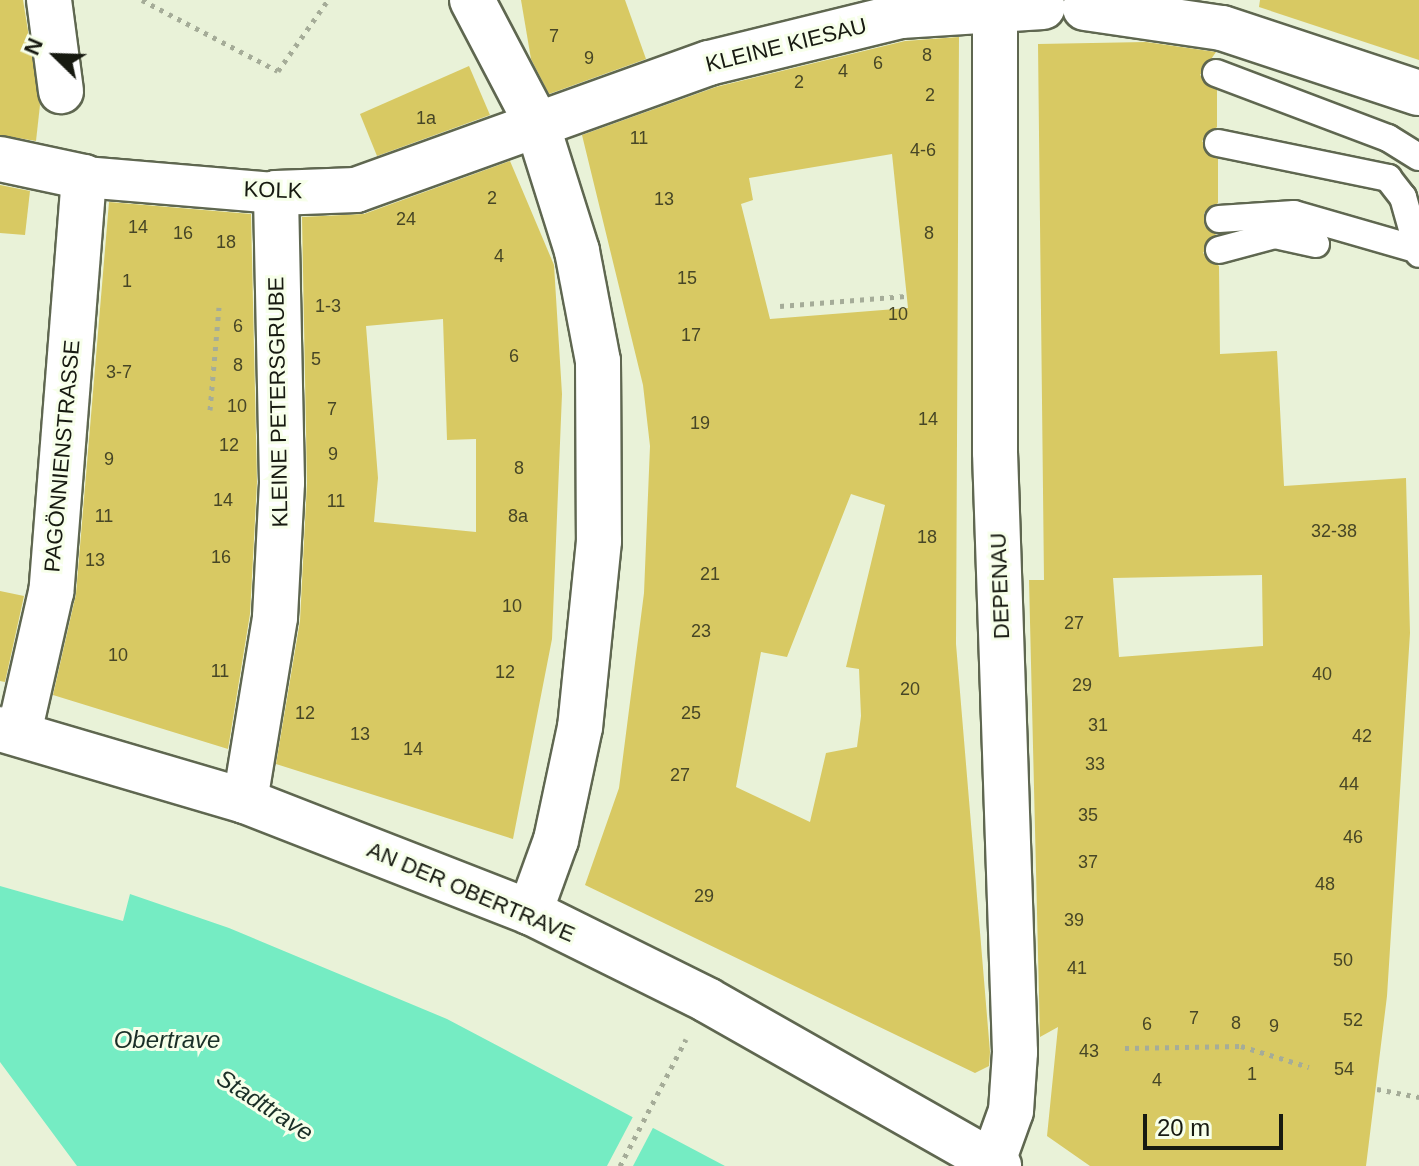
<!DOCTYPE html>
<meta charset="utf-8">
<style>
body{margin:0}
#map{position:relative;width:1419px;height:1166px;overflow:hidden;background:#e9f2d8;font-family:Helvetica,sans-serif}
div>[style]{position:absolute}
.water>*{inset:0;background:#75ecc3}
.pier>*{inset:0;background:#e9f2d8}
.building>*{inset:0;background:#d8c963}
.path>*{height:5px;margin-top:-2.5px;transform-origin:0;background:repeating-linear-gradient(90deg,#a5ac98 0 4px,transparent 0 10px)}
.roads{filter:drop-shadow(2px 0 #5f6750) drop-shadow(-2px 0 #5f6750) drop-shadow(0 2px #5f6750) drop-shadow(0 -2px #5f6750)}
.service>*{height:26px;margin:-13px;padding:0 13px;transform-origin:13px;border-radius:13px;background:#fff}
.pedestrian>*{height:40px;margin:-20px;padding:0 20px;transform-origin:20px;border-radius:20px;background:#fff}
.minor>*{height:44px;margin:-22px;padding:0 22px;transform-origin:22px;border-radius:22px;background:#fff}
span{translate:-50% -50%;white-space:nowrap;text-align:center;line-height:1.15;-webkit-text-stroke:6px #f7ffea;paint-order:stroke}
.number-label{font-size:18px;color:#474626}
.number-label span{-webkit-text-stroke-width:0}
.street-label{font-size:22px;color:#171a11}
.water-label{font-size:24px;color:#1a2f27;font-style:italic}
.north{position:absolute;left:16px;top:16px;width:80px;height:80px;-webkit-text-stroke:6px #f7ffea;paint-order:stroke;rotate:293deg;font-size:22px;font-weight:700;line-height:32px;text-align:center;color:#171a11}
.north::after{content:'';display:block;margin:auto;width:28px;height:36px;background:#171a11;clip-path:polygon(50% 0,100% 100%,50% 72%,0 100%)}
.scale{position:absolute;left:1143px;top:1114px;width:140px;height:36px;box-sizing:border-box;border:4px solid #171a11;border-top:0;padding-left:10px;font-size:24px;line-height:28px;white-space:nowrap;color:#171a11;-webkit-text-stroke:6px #f7ffea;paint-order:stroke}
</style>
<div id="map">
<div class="water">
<div style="clip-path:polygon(0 886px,123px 921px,130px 894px,229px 928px,447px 1019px,725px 1166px,77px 1166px,0 1062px)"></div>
</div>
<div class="pier">
<div style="clip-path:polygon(636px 1111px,656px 1122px,633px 1166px,607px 1166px)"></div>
</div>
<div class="building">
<div style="clip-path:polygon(0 0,23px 0,40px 105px,36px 141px,0 135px)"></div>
<div style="clip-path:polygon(521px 0,625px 0,646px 59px,549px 94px,531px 59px)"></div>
<div style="clip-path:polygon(1260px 0,1419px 0,1419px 60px,1259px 7px)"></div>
<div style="clip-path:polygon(evenodd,959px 37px,956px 644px,990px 1052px,989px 1066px,975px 1073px,585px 885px,619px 788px,644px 593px,650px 446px,643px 385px,582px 135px,716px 87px,905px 41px,959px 37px,892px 154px,908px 308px,770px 319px,741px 204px,753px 200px,749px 178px,892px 154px,959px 37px,851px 494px,885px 505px,846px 667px,859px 669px,861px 716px,857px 747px,826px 753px,810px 822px,736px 787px,761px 652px,787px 657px,851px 494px)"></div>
<div style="clip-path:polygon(evenodd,1146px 42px,1216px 52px,1200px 75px,1217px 90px,1217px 127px,1202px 141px,1218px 159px,1218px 203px,1204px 213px,1205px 227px,1216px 234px,1203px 253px,1219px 266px,1220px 354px,1277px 351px,1284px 486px,1406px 478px,1410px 633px,1387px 996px,1366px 1166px,1090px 1166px,1047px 1136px,1058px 1027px,1040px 1037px,1029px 580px,1044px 580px,1038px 44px,1146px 42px,1262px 575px,1263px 646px,1119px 657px,1113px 578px,1262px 575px)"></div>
<div style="clip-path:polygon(469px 66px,490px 115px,377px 156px,360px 114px)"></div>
<div style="clip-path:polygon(evenodd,510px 161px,554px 265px,562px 394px,552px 639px,513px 839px,276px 764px,300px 621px,307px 483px,302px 217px,364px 214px,510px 161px,443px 319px,447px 440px,476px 439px,476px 532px,374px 522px,378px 478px,366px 326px,443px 319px)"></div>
<div style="clip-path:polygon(0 185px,30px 191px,25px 235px,0 233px)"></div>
<div style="clip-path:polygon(109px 202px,251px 214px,257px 482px,250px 614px,228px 749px,53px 695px,76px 594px)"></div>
<div style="clip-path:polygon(0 591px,24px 596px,5px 682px,0 681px)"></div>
</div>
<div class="path">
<div style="left:142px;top:0;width:153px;rotate:27.6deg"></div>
<div style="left:278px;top:71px;width:87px;rotate:-54.8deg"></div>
<div style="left:780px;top:306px;width:126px;rotate:-4.5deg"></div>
<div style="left:210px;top:410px;width:103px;rotate:-85deg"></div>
<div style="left:1125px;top:1048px;width:116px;rotate:-1deg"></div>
<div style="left:1241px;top:1046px;width:71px;rotate:17.2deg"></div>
<div style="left:1377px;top:1089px;width:43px;rotate:10.8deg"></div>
<div style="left:620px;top:1166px;width:143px;rotate:-62.5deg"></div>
</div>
<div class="roads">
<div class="service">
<div style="left:1216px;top:73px;width:184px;rotate:20.7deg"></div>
<div style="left:1388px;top:138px;width:36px;rotate:32deg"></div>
<div style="left:1218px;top:143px;width:174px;rotate:11.6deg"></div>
<div style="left:1388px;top:178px;width:24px;rotate:52deg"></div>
<div style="left:1403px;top:197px;width:59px;rotate:74.3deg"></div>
<div style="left:1219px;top:219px;width:75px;rotate:-3.8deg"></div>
<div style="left:1294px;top:214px;width:130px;rotate:16.1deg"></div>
<div style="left:1219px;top:250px;width:58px;rotate:-15deg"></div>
<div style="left:1275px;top:235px;width:42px;rotate:12.4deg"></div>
</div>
<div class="pedestrian">
<div style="left:84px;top:177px;width:193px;rotate:4.8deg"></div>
</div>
<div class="minor">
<div style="left:49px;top:0;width:92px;rotate:82.5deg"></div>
<div style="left:472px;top:0;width:140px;rotate:62.3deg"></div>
<div style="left:537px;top:124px;width:133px;rotate:72.5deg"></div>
<div style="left:577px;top:251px;width:112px;rotate:79.2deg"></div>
<div style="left:598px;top:361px;width:180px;rotate:89.7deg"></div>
<div style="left:599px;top:541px;width:187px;rotate:95.8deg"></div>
<div style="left:580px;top:727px;width:116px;rotate:102deg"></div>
<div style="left:556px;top:840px;width:77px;rotate:109.9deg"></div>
<div style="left:1085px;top:8px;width:138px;rotate:8.3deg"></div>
<div style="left:1222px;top:28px;width:207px;rotate:18.3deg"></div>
<div style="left:0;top:159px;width:86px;rotate:12.1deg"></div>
<div style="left:84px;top:177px;width:416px;rotate:94.5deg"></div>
<div style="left:51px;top:592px;width:145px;rotate:102.8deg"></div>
<div style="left:0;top:729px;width:255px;rotate:16.4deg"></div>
<div style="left:245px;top:801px;width:306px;rotate:21.3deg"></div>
<div style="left:530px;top:912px;width:198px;rotate:26.4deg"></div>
<div style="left:707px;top:1000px;width:336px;rotate:29.6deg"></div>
<div style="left:245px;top:801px;width:186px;rotate:-80.7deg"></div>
<div style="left:275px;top:617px;width:135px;rotate:-87deg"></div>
<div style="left:282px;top:482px;width:289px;rotate:-91.2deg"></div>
<div style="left:276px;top:193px;width:80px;rotate:-2.1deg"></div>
<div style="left:356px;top:190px;width:375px;rotate:-19.8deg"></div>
<div style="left:709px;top:63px;width:198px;rotate:-13.8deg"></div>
<div style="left:901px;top:16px;width:142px;rotate:-3.6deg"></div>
<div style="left:993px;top:1161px;width:53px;rotate:-70.2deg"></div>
<div style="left:1011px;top:1111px;width:59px;rotate:-86.1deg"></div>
<div style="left:1015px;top:1052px;width:600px;rotate:-91.91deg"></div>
<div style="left:995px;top:452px;width:445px;rotate:-90deg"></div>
</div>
</div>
<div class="number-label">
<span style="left:554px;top:36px">7</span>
<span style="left:927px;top:55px">8</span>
<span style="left:589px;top:58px">9</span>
<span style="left:878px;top:63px">6</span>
<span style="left:843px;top:71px">4</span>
<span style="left:799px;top:82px">2</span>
<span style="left:930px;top:95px">2</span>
<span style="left:426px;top:118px">1a</span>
<span style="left:639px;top:138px">11</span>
<span style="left:923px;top:150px">4-6</span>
<span style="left:492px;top:198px">2</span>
<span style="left:664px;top:199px">13</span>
<span style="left:406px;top:219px">24</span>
<span style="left:138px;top:227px">14</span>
<span style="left:183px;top:233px">16</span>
<span style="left:929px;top:233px">8</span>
<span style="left:226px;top:242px">18</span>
<span style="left:499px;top:256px">4</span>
<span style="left:687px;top:278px">15</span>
<span style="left:127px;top:281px">1</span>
<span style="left:328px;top:306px">1-3</span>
<span style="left:898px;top:314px">10</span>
<span style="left:238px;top:326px">6</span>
<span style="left:691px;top:335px">17</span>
<span style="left:514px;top:356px">6</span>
<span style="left:316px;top:359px">5</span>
<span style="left:238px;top:365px">8</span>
<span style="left:119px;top:372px">3-7</span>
<span style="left:237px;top:406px">10</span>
<span style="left:332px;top:409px">7</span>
<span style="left:928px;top:419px">14</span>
<span style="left:700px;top:423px">19</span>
<span style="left:229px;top:445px">12</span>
<span style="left:333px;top:454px">9</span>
<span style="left:109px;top:459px">9</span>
<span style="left:519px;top:468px">8</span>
<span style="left:223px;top:500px">14</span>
<span style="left:336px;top:501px">11</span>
<span style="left:104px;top:516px">11</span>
<span style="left:518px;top:516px">8a</span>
<span style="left:1334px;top:531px">32-38</span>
<span style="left:927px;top:537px">18</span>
<span style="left:221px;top:557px">16</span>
<span style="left:95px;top:560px">13</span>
<span style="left:710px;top:574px">21</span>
<span style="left:512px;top:606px">10</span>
<span style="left:1074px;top:623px">27</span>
<span style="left:701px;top:631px">23</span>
<span style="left:118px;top:655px">10</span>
<span style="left:220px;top:671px">11</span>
<span style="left:505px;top:672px">12</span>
<span style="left:1322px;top:674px">40</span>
<span style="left:1082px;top:685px">29</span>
<span style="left:910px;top:689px">20</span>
<span style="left:305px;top:713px">12</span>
<span style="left:691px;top:713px">25</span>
<span style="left:1098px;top:725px">31</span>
<span style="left:360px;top:734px">13</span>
<span style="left:1362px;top:736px">42</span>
<span style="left:413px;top:749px">14</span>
<span style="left:1095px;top:764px">33</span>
<span style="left:680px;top:775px">27</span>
<span style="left:1349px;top:784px">44</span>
<span style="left:1088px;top:815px">35</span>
<span style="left:1353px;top:837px">46</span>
<span style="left:1088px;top:862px">37</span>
<span style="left:1325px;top:884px">48</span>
<span style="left:704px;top:896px">29</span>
<span style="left:1074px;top:920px">39</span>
<span style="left:1343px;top:960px">50</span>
<span style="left:1077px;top:968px">41</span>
<span style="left:1194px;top:1018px">7</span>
<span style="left:1353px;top:1020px">52</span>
<span style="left:1236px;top:1023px">8</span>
<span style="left:1147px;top:1024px">6</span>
<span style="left:1274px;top:1026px">9</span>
<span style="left:1089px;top:1051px">43</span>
<span style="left:1344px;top:1069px">54</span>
<span style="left:1252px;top:1074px">1</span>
<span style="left:1157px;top:1080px">4</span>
</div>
<div class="street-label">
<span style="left:786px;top:45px;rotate:-14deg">KLEINE KIESAU</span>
<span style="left:273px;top:190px;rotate:2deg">KOLK</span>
<span style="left:278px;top:402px;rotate:-91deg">KLEINE PETERSGRUBE</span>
<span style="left:62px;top:456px;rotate:-85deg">PAGÖNNIENSTRASSE</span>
<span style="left:1000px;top:586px;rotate:-92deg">DEPENAU</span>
<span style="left:471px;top:892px;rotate:23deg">AN DER OBERTRAVE</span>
</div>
<div class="water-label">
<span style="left:167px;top:1040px">Obertrave</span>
<span style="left:265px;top:1105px;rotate:33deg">Stadttrave</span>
</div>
<div class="north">N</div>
<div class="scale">20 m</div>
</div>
